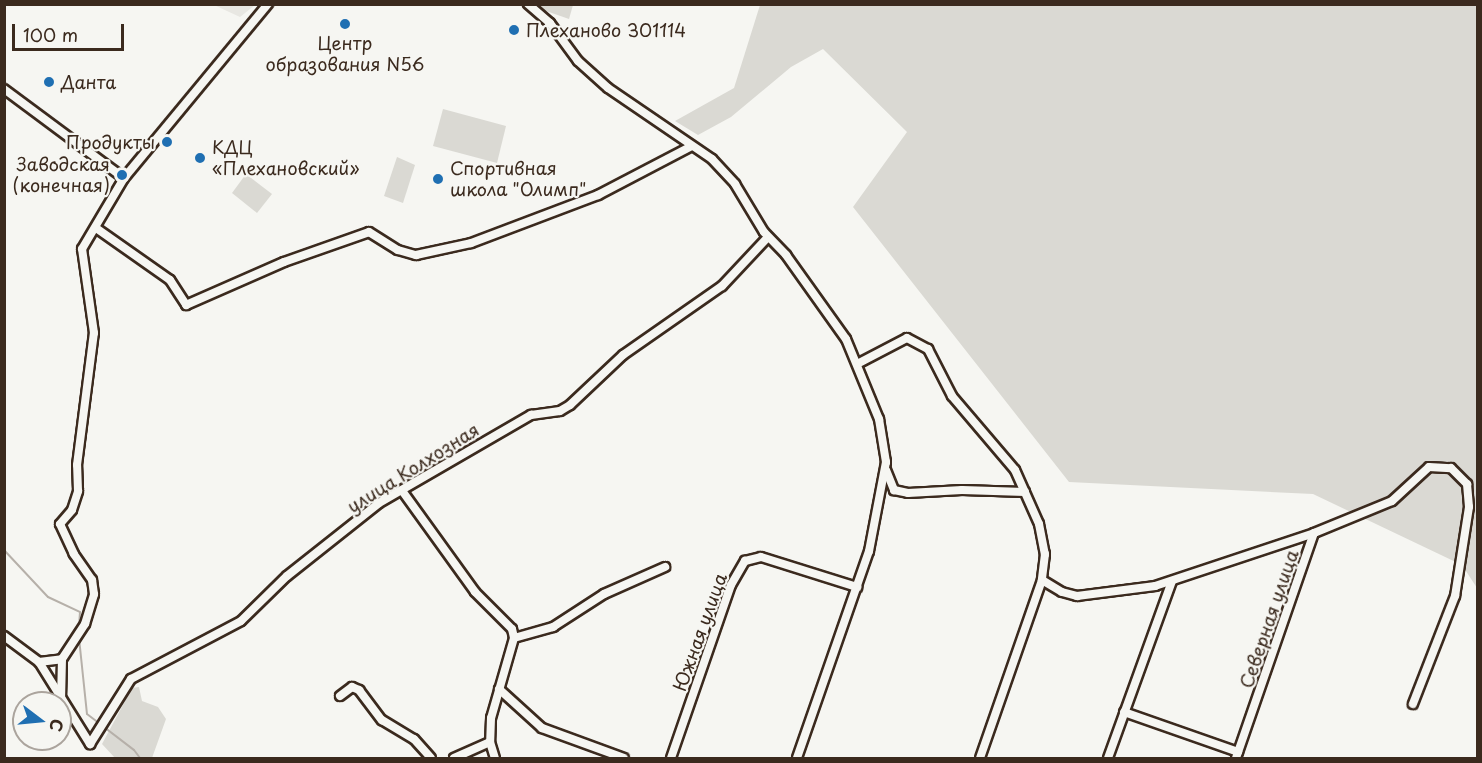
<!DOCTYPE html>
<meta charset="utf-8">
<style>
body{margin:0}
#map{position:relative;width:1482px;height:763px;overflow:hidden;background:#f6f6f2;font-family:"Playpen Sans",sans-serif}
div>[style]{position:absolute}
.built>*{inset:0;background:#e8e7e2}
.green>*{inset:0;background:#dad9d3}
.stream>*{height:2px;margin:-1px;padding:0 1px;transform-origin:1px;border-radius:1px;background:#b6b0a9}
.roads{filter:drop-shadow(2px 0 #3b2a1e) drop-shadow(-2px 0 #3b2a1e) drop-shadow(0 2px #3b2a1e) drop-shadow(0 -2px #3b2a1e)}
.street>*{height:8px;margin:-4px;padding:0 4px;transform-origin:4px;border-radius:4px;background:#f6f6f2}
.dots>*{width:16px;height:16px;translate:-50% -50%;box-sizing:border-box;border:3px solid #f6f6f2;border-radius:50%}
span{translate:-50% -50%;white-space:nowrap;text-align:center;line-height:1.15;-webkit-text-stroke:4.5px #f6f6f2;paint-order:stroke}
.poi-label{font-size:18px;color:#3b2a1e}
.left{translate:0 -50%;text-align:left}
.right{translate:-100% -50%;text-align:right}
.street-label{font-size:18px;color:#3b2a1e}
.frame{position:absolute;inset:0;border:6px solid #3b2a1e;pointer-events:none}
.north{position:absolute;left:12px;top:691px;width:60px;height:60px;box-sizing:border-box;background:#f6f6f2;border:2px solid #aba49d;border-radius:50%;rotate:106deg;font-size:16px;font-weight:700;line-height:24px;text-align:center;color:#3b2a1e}
.north::after{content:'';display:block;margin:auto;width:21px;height:27px;background:#1f6fb2;clip-path:polygon(50% 0,100% 100%,50% 72%,0 100%)}
.scale{position:absolute;left:12px;top:24px;width:112px;height:27px;box-sizing:border-box;border:3px solid #3b2a1e;border-top:0;padding-left:8px;font-size:18px;line-height:21px;white-space:nowrap;color:#3b2a1e;-webkit-text-stroke:4px #f6f6f2;paint-order:stroke}
</style>
<div id="map">
<div class="built">
<div style="clip-path:polygon(214px 5px,255px 5px,240px 17px)"></div>
</div>
<div class="green">
<div style="clip-path:polygon(529px 5px,573px 5px,569px 19px)"></div>
<div style="clip-path:polygon(760px 5px,1477px 5px,1477px 588px,1462px 565px,1313px 494px,1069px 482px,853px 207px,907px 132px,823px 49px,791px 67px,731px 117px,698px 135px,675px 121px,734px 88px)"></div>
<div style="clip-path:polygon(443px 109px,506px 126px,497px 163px,433px 146px)"></div>
<div style="clip-path:polygon(397px 157px,415px 165px,403px 203px,384px 196px)"></div>
<div style="clip-path:polygon(246px 174px,272px 194px,257px 213px,232px 193px)"></div>
<div style="clip-path:polygon(139px 687px,142px 701px,158px 707px,166px 719px,152px 758px,115px 758px,102px 744px,132px 688px)"></div>
</div>
<div class="stream">
<div style="left:4px;top:550px;width:64px;rotate:46.9deg"></div>
<div style="left:48px;top:597px;width:35px;rotate:25deg"></div>
<div style="left:80px;top:612px;width:15px;rotate:94deg"></div>
<div style="left:79px;top:638px;width:76px;rotate:84deg"></div>
<div style="left:87px;top:714px;width:59px;rotate:37.5deg"></div>
<div style="left:134px;top:750px;width:10px;rotate:53deg"></div>
</div>
<div class="roads">
<div class="street">
<div style="left:528px;top:4px;width:29px;rotate:41deg"></div>
<div style="left:550px;top:23px;width:47px;rotate:53.6deg"></div>
<div style="left:578px;top:61px;width:40px;rotate:42deg"></div>
<div style="left:608px;top:88px;width:126px;rotate:34.3deg"></div>
<div style="left:712px;top:159px;width:34px;rotate:47deg"></div>
<div style="left:735px;top:184px;width:56px;rotate:58.9deg"></div>
<div style="left:764px;top:232px;width:32px;rotate:46deg"></div>
<div style="left:786px;top:255px;width:103px;rotate:54.5deg"></div>
<div style="left:846px;top:339px;width:87px;rotate:67.6deg"></div>
<div style="left:879px;top:419px;width:44px;rotate:80.8deg"></div>
<div style="left:886px;top:462px;width:91px;rotate:100.8deg"></div>
<div style="left:869px;top:551px;width:219px;rotate:109.2deg"></div>
<div style="left:4px;top:89px;width:149px;rotate:36.6deg"></div>
<div style="left:96px;top:228px;width:90px;rotate:35.1deg"></div>
<div style="left:170px;top:280px;width:30px;rotate:57deg"></div>
<div style="left:186px;top:305px;width:107px;rotate:-23.7deg"></div>
<div style="left:284px;top:262px;width:90px;rotate:-19.4deg"></div>
<div style="left:369px;top:232px;width:34px;rotate:32deg"></div>
<div style="left:398px;top:250px;width:19px;rotate:16deg"></div>
<div style="left:416px;top:255px;width:56px;rotate:-12.3deg"></div>
<div style="left:471px;top:243px;width:136px;rotate:-20.7deg"></div>
<div style="left:598px;top:195px;width:104px;rotate:-27.6deg"></div>
<div style="left:859px;top:363px;width:54px;rotate:-27.5deg"></div>
<div style="left:907px;top:338px;width:24px;rotate:28deg"></div>
<div style="left:928px;top:349px;width:53px;rotate:62.9deg"></div>
<div style="left:952px;top:396px;width:97px;rotate:49.6deg"></div>
<div style="left:1015px;top:470px;width:59px;rotate:66deg"></div>
<div style="left:1039px;top:524px;width:31px;rotate:79deg"></div>
<div style="left:1045px;top:554px;width:26px;rotate:97deg"></div>
<div style="left:1042px;top:580px;width:188px;rotate:109.2deg"></div>
<div style="left:886px;top:470px;width:22px;rotate:68deg"></div>
<div style="left:894px;top:490px;width:14px;rotate:12deg"></div>
<div style="left:908px;top:493px;width:54px;rotate:-3.2deg"></div>
<div style="left:962px;top:490px;width:63px;rotate:1.8deg"></div>
<div style="left:403px;top:492px;width:123px;rotate:54.2deg"></div>
<div style="left:475px;top:592px;width:52px;rotate:45deg"></div>
<div style="left:512px;top:629px;width:9px;rotate:77deg"></div>
<div style="left:514px;top:638px;width:83px;rotate:106deg"></div>
<div style="left:491px;top:718px;width:24px;rotate:92deg"></div>
<div style="left:490px;top:742px;width:17px;rotate:73deg"></div>
<div style="left:1042px;top:580px;width:23px;rotate:31deg"></div>
<div style="left:1062px;top:592px;width:16px;rotate:15deg"></div>
<div style="left:1077px;top:596px;width:79px;rotate:-7.3deg"></div>
<div style="left:1155px;top:586px;width:168px;rotate:-18.4deg"></div>
<div style="left:1314px;top:533px;width:84px;rotate:-22.3deg"></div>
<div style="left:1392px;top:501px;width:50px;rotate:-42.6deg"></div>
<div style="left:1429px;top:467px;width:22px;rotate:3deg"></div>
<div style="left:1451px;top:468px;width:23px;rotate:45deg"></div>
<div style="left:1467px;top:484px;width:23px;rotate:85deg"></div>
<div style="left:1469px;top:507px;width:90px;rotate:98.9deg"></div>
<div style="left:1455px;top:596px;width:116px;rotate:111.3deg"></div>
<div style="left:4px;top:636px;width:44px;rotate:36.6deg"></div>
<div style="left:39px;top:662px;width:97px;rotate:58.1deg"></div>
<div style="left:90px;top:744px;width:77px;rotate:-57.8deg"></div>
<div style="left:131px;top:679px;width:124px;rotate:-27.8deg"></div>
<div style="left:241px;top:621px;width:64px;rotate:-44.4deg"></div>
<div style="left:287px;top:576px;width:117px;rotate:-38.4deg"></div>
<div style="left:379px;top:503px;width:176px;rotate:-30.1deg"></div>
<div style="left:531px;top:415px;width:29px;rotate:-8deg"></div>
<div style="left:560px;top:411px;width:12px;rotate:-31deg"></div>
<div style="left:570px;top:405px;width:73px;rotate:-43.3deg"></div>
<div style="left:623px;top:355px;width:121px;rotate:-34.9deg"></div>
<div style="left:722px;top:286px;width:67px;rotate:-46.8deg"></div>
<div style="left:514px;top:638px;width:41px;rotate:-15.8deg"></div>
<div style="left:553px;top:627px;width:61px;rotate:-32.9deg"></div>
<div style="left:604px;top:594px;width:67px;rotate:-23.9deg"></div>
<div style="left:62px;top:659px;width:42px;rotate:-56.7deg"></div>
<div style="left:85px;top:624px;width:31px;rotate:-73deg"></div>
<div style="left:94px;top:594px;width:14px;rotate:-98deg"></div>
<div style="left:92px;top:580px;width:32px;rotate:-125deg"></div>
<div style="left:74px;top:554px;width:33px;rotate:-115deg"></div>
<div style="left:60px;top:524px;width:18px;rotate:-49deg"></div>
<div style="left:72px;top:510px;width:20px;rotate:-72deg"></div>
<div style="left:78px;top:491px;width:26px;rotate:-92deg"></div>
<div style="left:77px;top:465px;width:133px;rotate:-82.7deg"></div>
<div style="left:94px;top:333px;width:85px;rotate:-98.1deg"></div>
<div style="left:82px;top:249px;width:82px;rotate:-59.4deg"></div>
<div style="left:124px;top:178px;width:226px;rotate:-50.4deg"></div>
<div style="left:39px;top:662px;width:23px;rotate:-7deg"></div>
<div style="left:62px;top:659px;width:41px;rotate:91.4deg"></div>
<div style="left:499px;top:689px;width:58px;rotate:42.2deg"></div>
<div style="left:542px;top:728px;width:87px;rotate:20.1deg"></div>
<div style="left:340px;top:696px;width:15px;rotate:-37deg"></div>
<div style="left:352px;top:687px;width:8px;rotate:23deg"></div>
<div style="left:359px;top:690px;width:38px;rotate:53deg"></div>
<div style="left:382px;top:720px;width:37px;rotate:31deg"></div>
<div style="left:414px;top:739px;width:25px;rotate:48deg"></div>
<div style="left:1124px;top:712px;width:121px;rotate:19.3deg"></div>
<div style="left:454px;top:758px;width:39px;rotate:-24deg"></div>
<div style="left:671px;top:758px;width:183px;rotate:-70.9deg"></div>
<div style="left:731px;top:585px;width:28px;rotate:-60deg"></div>
<div style="left:745px;top:561px;width:16px;rotate:-14deg"></div>
<div style="left:761px;top:557px;width:101px;rotate:17.4deg"></div>
<div style="left:1108px;top:758px;width:188px;rotate:-70.1deg"></div>
<div style="left:1236px;top:758px;width:238px;rotate:-70.9deg"></div>
</div>
</div>
<div class="dots">
<div style="left:345px;top:24px;background:#1f6fb2"></div>
<div style="left:514px;top:30px;background:#1f6fb2"></div>
<div style="left:49px;top:82px;background:#1f6fb2"></div>
<div style="left:167px;top:142px;background:#1f6fb2"></div>
<div style="left:200px;top:158px;background:#1f6fb2"></div>
<div style="left:122px;top:175px;background:#1f6fb2"></div>
<div style="left:438px;top:179px;background:#1f6fb2"></div>
</div>
<div class="poi-label">
<span class="left" style="left:526px;top:30px">Плеханово 301114</span>
<span style="left:345px;top:54px">Центр<br>образования N56</span>
<span class="left" style="left:61px;top:82px">Данта</span>
<span class="right" style="left:155px;top:142px">Продукты</span>
<span class="left" style="left:212px;top:158px">КДЦ<br>«Плехановский»</span>
<span class="right" style="left:110px;top:175px">Заводская<br>(конечная)</span>
<span class="left" style="left:450px;top:179px">Спортивная<br>школа "Олимп"</span>
</div>
<div class="street-label">
<span style="left:413px;top:468px;rotate:-32deg">улица Колхозная</span>
<span style="left:1269px;top:619px;rotate:-71deg">Северная улица</span>
<span style="left:700px;top:632px;rotate:-70deg">Южная улица</span>
</div>
<div class="frame"></div>
<div class="north">С</div>
<div class="scale">100 m</div>
</div>
